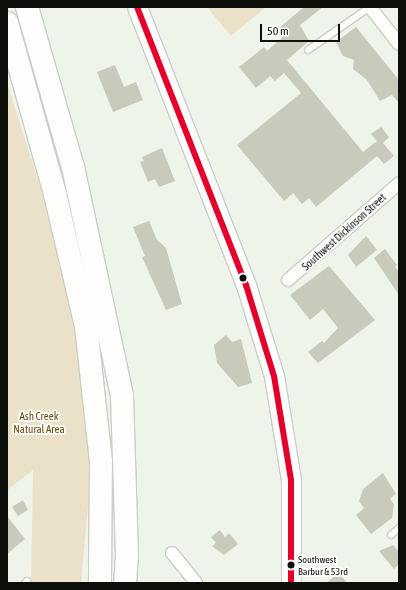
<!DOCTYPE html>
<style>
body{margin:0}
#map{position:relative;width:406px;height:590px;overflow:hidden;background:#eff4eb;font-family:"Asap Condensed",sans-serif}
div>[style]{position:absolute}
.green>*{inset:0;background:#ebe1c9}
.building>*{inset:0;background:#c8cabb}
.roads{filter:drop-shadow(1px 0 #cacec7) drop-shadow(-1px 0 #cacec7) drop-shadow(0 1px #cacec7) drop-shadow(0 -1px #cacec7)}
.service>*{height:6px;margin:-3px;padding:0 3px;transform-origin:3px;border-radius:3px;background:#fdfdfc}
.minor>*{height:12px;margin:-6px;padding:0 6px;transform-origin:6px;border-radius:6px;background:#fdfdfc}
.primary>*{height:19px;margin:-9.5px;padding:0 9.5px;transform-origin:9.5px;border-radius:9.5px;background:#fdfdfc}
.motorway>*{height:22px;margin:-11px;padding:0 11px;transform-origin:11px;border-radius:11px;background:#fdfdfc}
.bus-1>*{height:6px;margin:-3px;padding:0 3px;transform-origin:3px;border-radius:3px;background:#e4002b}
.dots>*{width:11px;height:11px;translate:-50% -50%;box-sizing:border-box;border:2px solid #fff;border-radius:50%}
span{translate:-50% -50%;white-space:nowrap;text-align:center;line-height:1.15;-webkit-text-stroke:4px #fff;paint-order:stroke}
.bus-label{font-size:10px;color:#0d0f0a}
.left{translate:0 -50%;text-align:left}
.street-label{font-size:11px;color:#0d0f0a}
.park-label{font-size:11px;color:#674b0b}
.frame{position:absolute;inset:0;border:8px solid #0d0f0a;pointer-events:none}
.scale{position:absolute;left:260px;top:24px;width:80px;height:18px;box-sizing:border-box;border:2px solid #0d0f0a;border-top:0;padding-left:5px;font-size:12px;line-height:14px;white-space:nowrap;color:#0d0f0a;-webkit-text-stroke:3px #fff;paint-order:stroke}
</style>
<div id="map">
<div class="green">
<div style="clip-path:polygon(207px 7px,266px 7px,231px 36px)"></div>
<div style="clip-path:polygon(7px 83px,43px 196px,82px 361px,93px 451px,81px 583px,31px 583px,33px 470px,7px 490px)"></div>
</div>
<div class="building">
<div style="clip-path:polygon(304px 7px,323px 7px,300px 25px,309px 41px,287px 60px,363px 152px,377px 141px,371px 134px,381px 127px,389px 137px,383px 143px,394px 156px,384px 164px,377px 156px,316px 207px,309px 198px,302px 204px,293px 193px,284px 201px,237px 145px,301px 93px,284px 73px,275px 81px,270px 76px,256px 88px,239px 67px,264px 47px,267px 51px,282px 38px,278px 29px)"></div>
<div style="clip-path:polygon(356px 27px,399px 80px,399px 103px,392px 95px,380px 101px,367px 80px,353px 69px,354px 60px,343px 56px,336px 42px)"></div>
<div style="clip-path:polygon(115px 65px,124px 87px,136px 82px,143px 100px,113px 112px,97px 72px)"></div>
<div style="clip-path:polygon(162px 148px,175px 181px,159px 187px,155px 179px,148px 182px,140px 162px,144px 161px,142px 157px)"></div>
<div style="clip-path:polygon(149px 221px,157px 240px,166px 248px,182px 304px,166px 310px,142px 257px,145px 256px,133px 227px)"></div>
<div style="clip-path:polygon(366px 236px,377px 250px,356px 267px,348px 255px)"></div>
<div style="clip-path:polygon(385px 249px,397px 265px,395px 267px,399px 272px,399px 295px,374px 258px)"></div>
<div style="clip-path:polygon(329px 266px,375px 320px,318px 363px,308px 352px,322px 341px,324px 343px,338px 328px,323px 309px,310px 320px,290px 295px)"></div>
<div style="clip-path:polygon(226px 335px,232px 342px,241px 339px,252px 383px,238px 387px,217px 363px,214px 345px)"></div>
<div style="clip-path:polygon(383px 473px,396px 494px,390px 499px,394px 504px,392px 518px,371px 534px,356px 515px,364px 508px,359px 501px,363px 489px)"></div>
<div style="clip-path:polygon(23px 500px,28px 510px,18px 516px,12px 507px)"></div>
<div style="clip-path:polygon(7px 516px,25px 539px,7px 554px)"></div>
<div style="clip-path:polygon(220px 530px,225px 537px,229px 533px,238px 544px,224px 555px,212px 546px,216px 543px,211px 537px)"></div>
<div style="clip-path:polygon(393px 545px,399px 552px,399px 564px,394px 569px,379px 551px)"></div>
<div style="clip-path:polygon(339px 573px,347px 583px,326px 583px)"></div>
</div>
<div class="roads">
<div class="service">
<div style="left:308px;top:50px;width:75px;rotate:-34.7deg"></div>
<div style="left:391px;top:535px;width:11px;rotate:-41deg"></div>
<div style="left:25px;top:583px;width:3px;rotate:-45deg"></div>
</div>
<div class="minor">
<div style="left:370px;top:7px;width:47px;rotate:51.9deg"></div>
<div style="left:288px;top:280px;width:147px;rotate:-41.1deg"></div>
<div style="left:172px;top:553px;width:38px;rotate:51deg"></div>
</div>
<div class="primary">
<div style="left:137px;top:7px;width:299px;rotate:68.6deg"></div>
<div style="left:246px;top:285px;width:95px;rotate:72.9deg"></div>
<div style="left:274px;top:376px;width:105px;rotate:80.7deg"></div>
<div style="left:291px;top:480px;width:103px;rotate:90deg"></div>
</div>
<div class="motorway">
<div style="left:27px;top:7px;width:166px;rotate:74deg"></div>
<div style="left:73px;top:167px;width:234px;rotate:77.9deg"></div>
<div style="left:122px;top:396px;width:159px;rotate:88.2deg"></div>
<div style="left:127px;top:555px;width:28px;rotate:94deg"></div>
<div style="left:7px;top:23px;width:178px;rotate:74.3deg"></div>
<div style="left:55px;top:194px;width:136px;rotate:76.8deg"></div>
<div style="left:86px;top:326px;width:136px;rotate:83.7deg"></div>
<div style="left:101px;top:461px;width:122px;rotate:90.5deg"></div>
</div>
</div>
<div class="bus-1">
<div style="left:137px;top:7px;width:299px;rotate:68.6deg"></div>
<div style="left:246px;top:285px;width:95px;rotate:72.9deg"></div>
<div style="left:274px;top:376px;width:105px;rotate:80.7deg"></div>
<div style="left:291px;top:480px;width:103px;rotate:90deg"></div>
</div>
<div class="dots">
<div style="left:243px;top:278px;background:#0d0f0a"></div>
<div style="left:291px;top:565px;background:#0d0f0a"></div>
</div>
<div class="bus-label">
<span class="left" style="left:298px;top:565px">Southwest<br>Barbur &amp; 53rd</span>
</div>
<div class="street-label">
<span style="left:344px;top:232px;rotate:-42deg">Southwest Dickinson Street</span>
</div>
<div class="park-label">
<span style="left:39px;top:423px">Ash Creek<br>Natural Area</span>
</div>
<div class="frame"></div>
<div class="scale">50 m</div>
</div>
